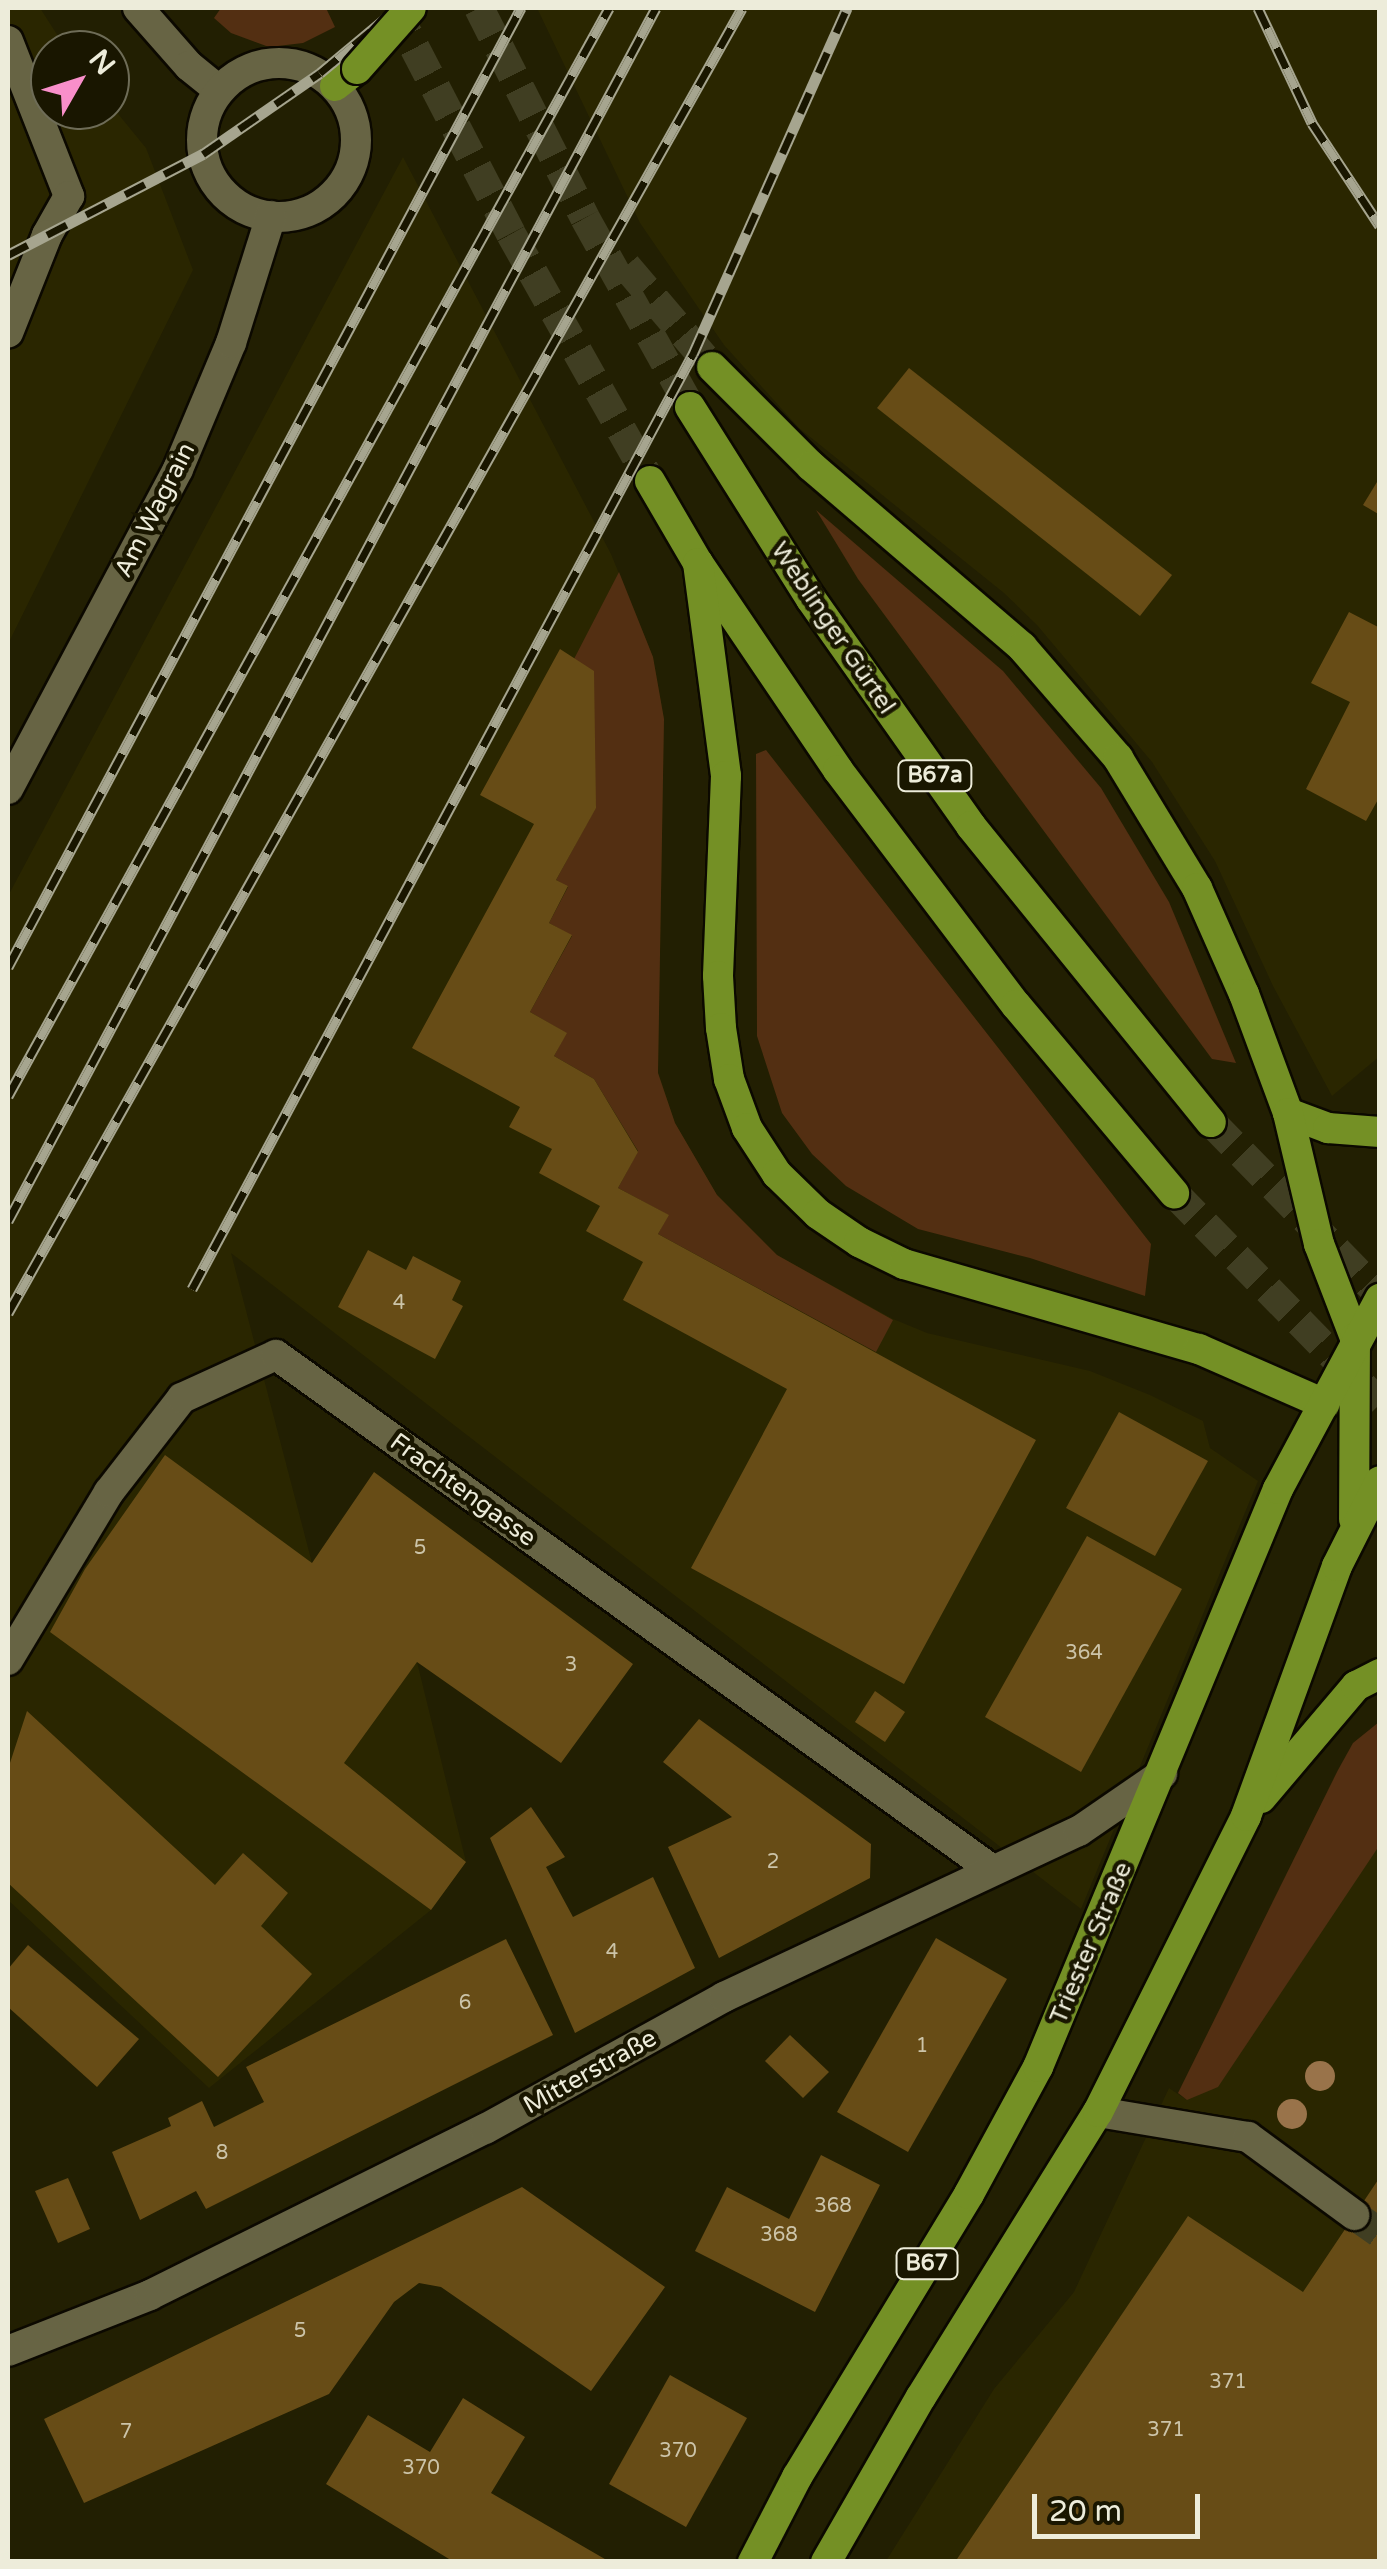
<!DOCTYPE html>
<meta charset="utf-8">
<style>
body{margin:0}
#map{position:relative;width:1387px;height:2569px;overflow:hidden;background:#221f02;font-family:"Varela Round",sans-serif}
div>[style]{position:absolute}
.built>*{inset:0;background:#2a2600}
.green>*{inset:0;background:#532f12}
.building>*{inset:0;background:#674c16}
.minor-tunnel>*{height:30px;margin-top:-15px;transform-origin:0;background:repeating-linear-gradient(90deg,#403e22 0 30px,transparent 0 45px)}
.major-tunnel>*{height:30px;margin-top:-15px;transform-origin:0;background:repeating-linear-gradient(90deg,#403e22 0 30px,transparent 0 45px)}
.roads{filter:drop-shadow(2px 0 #0c0900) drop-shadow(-2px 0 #0c0900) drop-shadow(0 2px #0c0900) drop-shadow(0 -2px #0c0900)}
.minor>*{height:30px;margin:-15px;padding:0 15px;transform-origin:15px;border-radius:15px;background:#676444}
.minor>.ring{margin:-15px;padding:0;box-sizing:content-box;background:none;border:30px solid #676444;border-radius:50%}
.major>*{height:30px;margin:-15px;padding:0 15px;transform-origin:15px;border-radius:15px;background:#749025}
.rail>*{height:11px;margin-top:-5.5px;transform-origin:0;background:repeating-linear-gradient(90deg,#191600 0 22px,#a6a58f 0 44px);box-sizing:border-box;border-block:2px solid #a6a58f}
.bridges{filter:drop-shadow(2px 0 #0c0900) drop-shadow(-2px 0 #0c0900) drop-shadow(0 2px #0c0900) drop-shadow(0 -2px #0c0900)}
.major-bridge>*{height:30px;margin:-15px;padding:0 15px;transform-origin:15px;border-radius:15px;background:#749025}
.trees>*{width:30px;height:30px;margin:-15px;border-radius:50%;background:#99734a}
span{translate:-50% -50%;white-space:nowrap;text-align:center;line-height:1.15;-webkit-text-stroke:9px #191600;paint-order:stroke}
.number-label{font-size:20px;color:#ccc4a9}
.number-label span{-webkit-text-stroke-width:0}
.shield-label span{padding:2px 8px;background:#191600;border:2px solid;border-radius:8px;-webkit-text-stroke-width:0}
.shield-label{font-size:22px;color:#edecda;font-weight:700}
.street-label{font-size:25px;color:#edecda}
.frame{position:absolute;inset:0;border:10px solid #edecda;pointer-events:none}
.north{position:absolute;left:30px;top:30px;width:100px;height:100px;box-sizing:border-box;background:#191600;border:2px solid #6e6c57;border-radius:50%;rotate:51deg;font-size:28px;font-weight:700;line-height:40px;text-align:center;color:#edecda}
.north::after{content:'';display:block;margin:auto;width:35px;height:45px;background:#f98fca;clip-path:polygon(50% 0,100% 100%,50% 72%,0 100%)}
.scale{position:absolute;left:1032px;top:2494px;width:168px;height:45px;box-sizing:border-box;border:5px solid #edecda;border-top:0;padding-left:12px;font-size:30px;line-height:35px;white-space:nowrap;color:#edecda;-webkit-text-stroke:8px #191600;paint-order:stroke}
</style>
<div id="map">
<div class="built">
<div style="clip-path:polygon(8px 8px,40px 8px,67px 50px,50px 50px,50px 110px,110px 110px,110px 104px,146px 148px,193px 270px,8px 644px)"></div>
<div style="clip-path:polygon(537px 8px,1379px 8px,1380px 1056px,1332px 1096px,1273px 986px,1215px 861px,1152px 762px,1037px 625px,1004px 593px,799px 428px,724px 345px,640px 223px)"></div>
<div style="clip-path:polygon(403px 157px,611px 554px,653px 657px,664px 719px,658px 1072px,675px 1123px,717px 1195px,777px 1255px,893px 1319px,927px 1333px,1090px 1371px,1150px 1395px,1203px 1421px,1210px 1448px,1258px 1481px,1081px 1909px,231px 1253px,312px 1563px,417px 1662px,466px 1862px,431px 1910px,209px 2088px,8px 1900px,8px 896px)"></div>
<div style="clip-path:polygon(1379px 1846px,1379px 2561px,886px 2561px,994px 2389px,1074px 2292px,1169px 2088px,1187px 2100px)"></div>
</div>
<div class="green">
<div style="clip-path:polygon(221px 8px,326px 8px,335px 27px,303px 43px,269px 47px,231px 33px,214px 18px)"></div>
<div style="clip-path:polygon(816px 510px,1003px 671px,1101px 788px,1169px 902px,1236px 1063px,1212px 1059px,858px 579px)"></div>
<div style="clip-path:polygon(619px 572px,653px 657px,664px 719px,658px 1073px,675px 1123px,717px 1195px,777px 1255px,893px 1320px,876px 1352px,658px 1234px,668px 1215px,618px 1188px,638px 1151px,594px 1079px,554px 1056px,566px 1033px,530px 1012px,572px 936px,549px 923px,568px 887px,556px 880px,596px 807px,574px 659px)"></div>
<div style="clip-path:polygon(766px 750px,1151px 1244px,1145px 1296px,1030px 1258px,918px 1229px,846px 1186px,812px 1154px,782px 1113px,757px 1036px,756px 754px)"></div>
<div style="clip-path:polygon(1379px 1722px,1379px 1846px,1218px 2087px,1187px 2100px,1178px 2093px,1338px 1770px,1353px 1743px)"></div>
</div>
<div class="building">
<div style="clip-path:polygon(909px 368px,1172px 575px,1140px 616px,877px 408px)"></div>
<div style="clip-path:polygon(1377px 482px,1380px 483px,1380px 515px,1363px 505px)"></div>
<div style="clip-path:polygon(1349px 612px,1380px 628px,1380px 796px,1366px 821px,1306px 789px,1350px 702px,1311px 683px)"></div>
<div style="clip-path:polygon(560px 649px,594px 671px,596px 808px,556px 880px,568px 886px,549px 923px,572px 935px,530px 1012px,567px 1033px,554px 1056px,594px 1079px,638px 1152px,618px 1188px,669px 1215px,658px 1234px,1036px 1440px,904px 1684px,691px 1568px,787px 1389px,623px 1300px,643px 1262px,586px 1231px,600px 1206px,539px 1173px,552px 1149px,509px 1127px,520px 1107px,412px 1048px,534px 824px,480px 795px)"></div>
<div style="clip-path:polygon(368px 1250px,406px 1270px,413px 1256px,461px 1281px,452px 1300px,463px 1306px,435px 1359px,338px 1307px)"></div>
<div style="clip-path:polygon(1119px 1412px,1208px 1461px,1155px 1556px,1066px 1508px)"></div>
<div style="clip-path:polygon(165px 1455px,312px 1563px,374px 1472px,633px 1664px,561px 1763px,417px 1662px,344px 1763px,466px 1862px,431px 1910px,50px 1632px,85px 1569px)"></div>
<div style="clip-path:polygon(1087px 1536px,1182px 1589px,1081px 1772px,985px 1717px)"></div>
<div style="clip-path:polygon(875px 1691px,905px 1712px,885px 1742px,855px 1722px)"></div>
<div style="clip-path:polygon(27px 1711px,215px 1885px,243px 1853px,288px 1893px,261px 1926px,312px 1974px,218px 2077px,8px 1883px,8px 1769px)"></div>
<div style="clip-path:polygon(699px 1719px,871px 1844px,870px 1878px,719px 1958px,668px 1847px,732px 1817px,663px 1762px)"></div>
<div style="clip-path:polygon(531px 1807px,565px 1857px,546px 1867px,573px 1917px,653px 1877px,695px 1968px,575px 2033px,490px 1838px)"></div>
<div style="clip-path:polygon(936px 1938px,1007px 1979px,908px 2152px,837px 2112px)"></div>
<div style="clip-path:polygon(506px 1939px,553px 2035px,206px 2209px,196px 2191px,140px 2220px,112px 2152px,171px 2126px,168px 2118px,202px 2101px,214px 2127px,264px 2102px,246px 2067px)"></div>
<div style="clip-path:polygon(28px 1945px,139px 2039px,97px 2087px,8px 2007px,8px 1969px)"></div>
<div style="clip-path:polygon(790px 2035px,829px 2072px,803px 2098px,765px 2061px)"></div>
<div style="clip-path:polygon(821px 2155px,880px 2185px,815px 2312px,695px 2251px,727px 2187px,789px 2219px)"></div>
<div style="clip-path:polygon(1380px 2177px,1380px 2562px,955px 2562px,1188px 2216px,1303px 2292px)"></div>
<div style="clip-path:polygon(68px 2178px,90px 2229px,58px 2243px,35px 2191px)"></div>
<div style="clip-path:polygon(522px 2187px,665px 2287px,591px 2391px,441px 2287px,419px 2283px,394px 2302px,329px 2394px,84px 2503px,44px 2419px)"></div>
<div style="clip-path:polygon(670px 2375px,747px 2418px,686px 2527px,609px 2484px)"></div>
<div style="clip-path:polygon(463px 2398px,525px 2437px,491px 2493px,610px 2562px,454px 2562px,326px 2484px,368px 2415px,430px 2452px)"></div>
</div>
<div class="minor-tunnel">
<div style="left:1354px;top:2215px;width:32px;rotate:35deg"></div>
</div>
<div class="major-tunnel">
<div style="left:394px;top:8px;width:254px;rotate:62.6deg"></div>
<div style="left:511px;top:234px;width:283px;rotate:60.6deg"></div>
<div style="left:479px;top:8px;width:235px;rotate:63.2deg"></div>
<div style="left:585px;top:218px;width:216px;rotate:60.9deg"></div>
<div style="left:626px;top:266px;width:133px;rotate:49.6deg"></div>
<div style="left:1211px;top:1122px;width:242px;rotate:45.7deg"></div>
<div style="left:1174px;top:1193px;width:295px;rotate:45.7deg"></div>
</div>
<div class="roads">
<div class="minor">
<div style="left:138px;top:8px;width:77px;rotate:48.7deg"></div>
<div style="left:189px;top:66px;width:38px;rotate:39deg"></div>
<div style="left:8px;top:41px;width:167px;rotate:68.5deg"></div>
<div style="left:69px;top:196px;width:45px;rotate:119.4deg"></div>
<div style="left:47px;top:235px;width:105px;rotate:111.7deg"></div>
<div class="ring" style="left:202px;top:63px;width:124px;height:124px"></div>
<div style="left:8px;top:789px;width:362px;rotate:-62deg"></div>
<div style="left:178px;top:469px;width:137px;rotate:-67.2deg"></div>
<div style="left:231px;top:343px;width:133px;rotate:-72.5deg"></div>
<div style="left:8px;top:1660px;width:196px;rotate:-59deg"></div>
<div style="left:109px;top:1492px;width:119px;rotate:-52.2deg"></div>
<div style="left:182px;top:1398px;width:103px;rotate:-24.6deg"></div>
<div style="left:276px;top:1355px;width:881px;rotate:35.71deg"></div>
<div style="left:1098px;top:2112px;width:152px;rotate:9.5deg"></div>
<div style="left:1248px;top:2137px;width:132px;rotate:36.3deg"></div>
<div style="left:8px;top:2351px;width:153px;rotate:-21.5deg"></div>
<div style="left:150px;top:2295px;width:374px;rotate:-26.4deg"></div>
<div style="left:485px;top:2129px;width:273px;rotate:-28.9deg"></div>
<div style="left:724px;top:1997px;width:392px;rotate:-25.1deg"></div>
<div style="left:1079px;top:1831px;width:101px;rotate:-34.5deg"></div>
</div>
<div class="major">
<div style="left:335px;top:86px;width:28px;rotate:-38deg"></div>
<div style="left:712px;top:367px;width:140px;rotate:45deg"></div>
<div style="left:811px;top:466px;width:278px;rotate:40.6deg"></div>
<div style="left:1022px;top:647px;width:147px;rotate:49.1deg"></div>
<div style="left:1118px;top:758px;width:152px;rotate:58.7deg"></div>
<div style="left:1197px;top:888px;width:116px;rotate:66.1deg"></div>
<div style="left:1244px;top:994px;width:127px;rotate:69.7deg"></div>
<div style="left:1288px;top:1113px;width:43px;rotate:20.6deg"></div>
<div style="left:1328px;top:1128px;width:52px;rotate:4.4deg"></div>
<div style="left:690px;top:407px;width:227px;rotate:57.8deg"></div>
<div style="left:811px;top:599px;width:278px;rotate:54.8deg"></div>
<div style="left:971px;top:826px;width:381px;rotate:51deg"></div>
<div style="left:650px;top:481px;width:95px;rotate:59.7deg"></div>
<div style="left:698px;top:563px;width:250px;rotate:55.9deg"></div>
<div style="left:838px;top:770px;width:295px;rotate:52.9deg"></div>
<div style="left:1016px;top:1005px;width:246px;rotate:50deg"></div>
<div style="left:698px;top:563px;width:215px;rotate:82.5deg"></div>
<div style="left:726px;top:776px;width:200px;rotate:92.3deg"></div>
<div style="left:718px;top:976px;width:52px;rotate:86.7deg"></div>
<div style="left:721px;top:1028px;width:52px;rotate:81.1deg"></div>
<div style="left:729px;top:1079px;width:52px;rotate:69.8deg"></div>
<div style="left:747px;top:1128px;width:55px;rotate:56.9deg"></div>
<div style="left:777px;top:1174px;width:57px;rotate:44.3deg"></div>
<div style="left:818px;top:1214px;width:50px;rotate:34.3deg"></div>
<div style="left:859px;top:1242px;width:50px;rotate:26.1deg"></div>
<div style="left:904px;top:1264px;width:307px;rotate:16.1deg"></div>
<div style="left:1199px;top:1349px;width:137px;rotate:23.7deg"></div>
<div style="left:1288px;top:1113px;width:135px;rotate:76.7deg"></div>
<div style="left:1319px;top:1244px;width:101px;rotate:69deg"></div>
<div style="left:1355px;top:1338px;width:181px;rotate:90.3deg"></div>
<div style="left:1261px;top:1798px;width:147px;rotate:-49.7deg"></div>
<div style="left:1356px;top:1686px;width:27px;rotate:-27deg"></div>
<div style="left:753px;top:2562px;width:96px;rotate:-62.6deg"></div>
<div style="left:797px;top:2477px;width:331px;rotate:-58.7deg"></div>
<div style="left:969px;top:2194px;width:145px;rotate:-61.5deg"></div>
<div style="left:1038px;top:2067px;width:626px;rotate:-67.45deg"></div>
<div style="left:1278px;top:1489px;width:216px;rotate:-61.8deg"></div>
<div style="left:826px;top:2562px;width:190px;rotate:-60.1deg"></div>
<div style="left:921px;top:2397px;width:335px;rotate:-58.2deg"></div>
<div style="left:1098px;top:2112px;width:331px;rotate:-63.4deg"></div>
<div style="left:1246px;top:1816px;width:266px;rotate:-70deg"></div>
<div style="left:1337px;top:1566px;width:95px;rotate:-63.2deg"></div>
</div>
</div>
<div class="rail">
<div style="left:1258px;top:8px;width:127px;rotate:64.8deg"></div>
<div style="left:1312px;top:123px;width:123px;rotate:56.6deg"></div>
<div style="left:8px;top:255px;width:220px;rotate:-27.4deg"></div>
<div style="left:203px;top:154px;width:142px;rotate:-34.7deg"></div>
<div style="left:320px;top:73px;width:102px;rotate:-39.8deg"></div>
<div style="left:8px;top:967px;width:1088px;rotate:-61.86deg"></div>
<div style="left:8px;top:1096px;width:1243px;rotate:-61.08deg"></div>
<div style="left:8px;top:1221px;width:1375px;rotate:-61.89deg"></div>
<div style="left:192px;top:1289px;width:1061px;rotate:-61.82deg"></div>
<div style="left:693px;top:354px;width:379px;rotate:-66deg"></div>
<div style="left:8px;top:1313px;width:1497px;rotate:-60.64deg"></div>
</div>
<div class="bridges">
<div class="major-bridge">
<div style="left:357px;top:69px;width:81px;rotate:-48.5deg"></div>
</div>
</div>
<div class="trees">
<div style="left:1320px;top:2076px"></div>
<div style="left:1292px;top:2114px"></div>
</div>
<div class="number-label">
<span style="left:399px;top:1303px">4</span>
<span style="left:420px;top:1548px">5</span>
<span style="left:1084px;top:1653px">364</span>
<span style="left:571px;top:1665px">3</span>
<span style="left:773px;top:1862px">2</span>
<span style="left:612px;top:1952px">4</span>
<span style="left:465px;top:2003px">6</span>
<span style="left:922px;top:2046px">1</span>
<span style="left:222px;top:2153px">8</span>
<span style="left:833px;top:2206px">368</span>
<span style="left:779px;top:2235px">368</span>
<span style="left:300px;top:2331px">5</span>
<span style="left:1228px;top:2382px">371</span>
<span style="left:1166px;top:2430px">371</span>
<span style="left:126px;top:2432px">7</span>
<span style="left:678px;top:2451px">370</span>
<span style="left:421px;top:2468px">370</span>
</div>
<div class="shield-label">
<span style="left:935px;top:776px">B67a</span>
<span style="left:927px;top:2264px">B67</span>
</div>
<div class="street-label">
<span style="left:155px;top:510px;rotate:-63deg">Am Wagrain</span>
<span style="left:833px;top:628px;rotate:56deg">Weblinger Gürtel</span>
<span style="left:463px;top:1490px;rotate:36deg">Frachtengasse</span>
<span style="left:1091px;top:1943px;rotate:-67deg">Triester Straße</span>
<span style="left:590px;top:2072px;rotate:-29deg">Mitterstraße</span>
</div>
<div class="frame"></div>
<div class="north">N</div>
<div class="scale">20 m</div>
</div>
